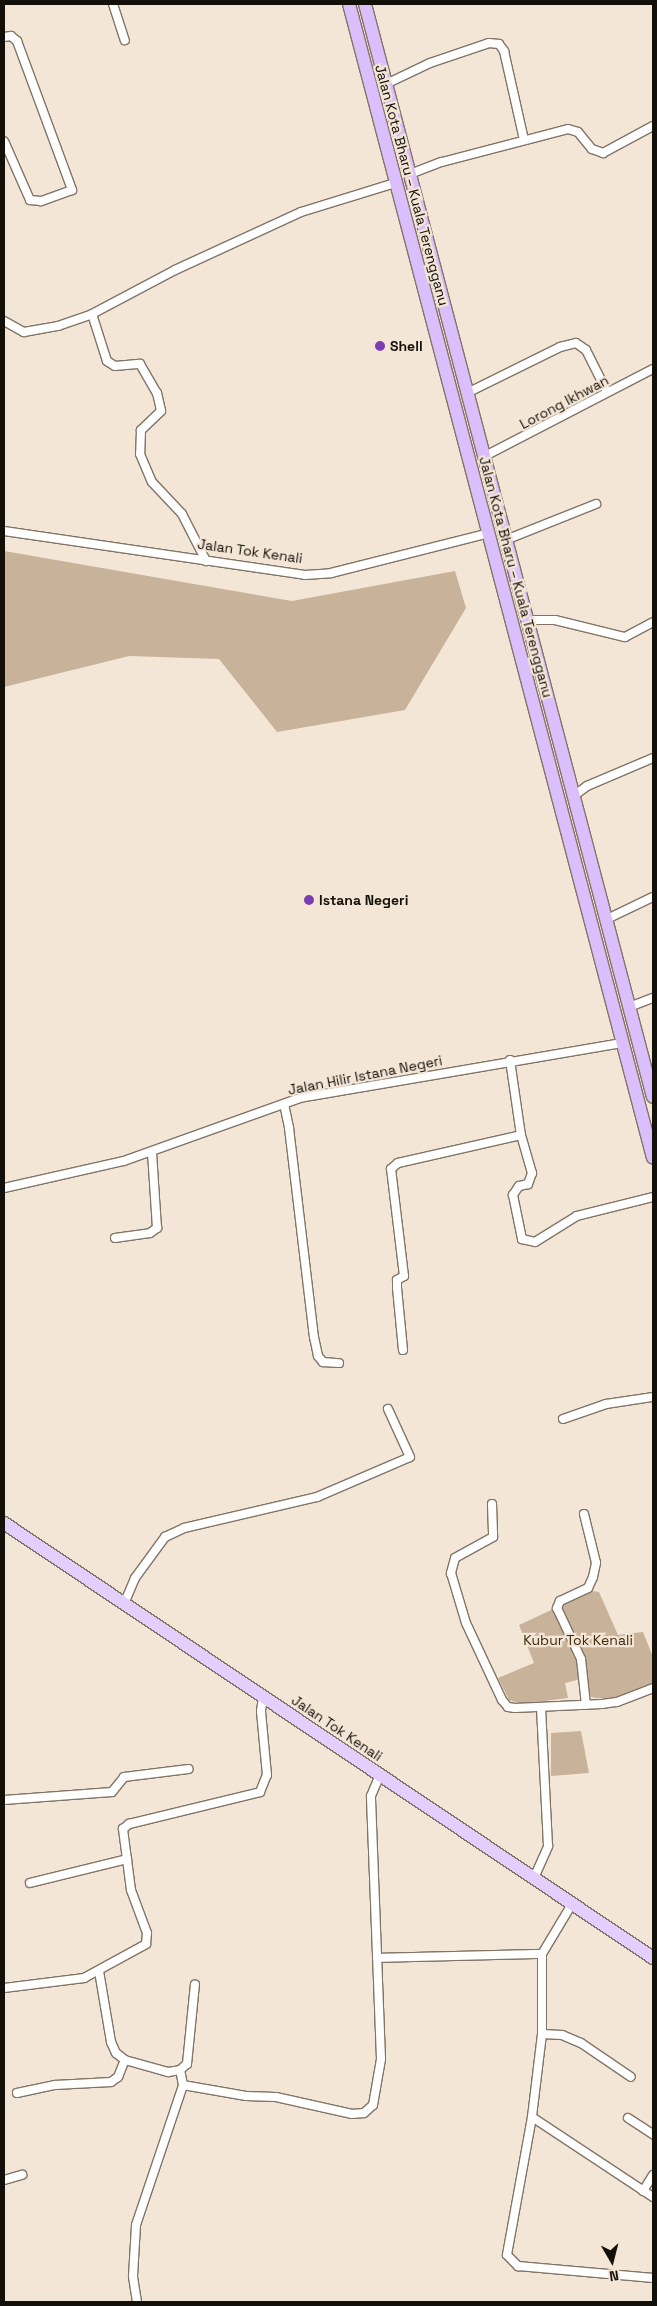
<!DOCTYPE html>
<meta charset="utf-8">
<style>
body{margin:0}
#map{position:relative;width:657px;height:2306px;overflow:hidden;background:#f4e6d6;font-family:"Space Grotesk",sans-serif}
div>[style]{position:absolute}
.green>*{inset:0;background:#c8b299}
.roads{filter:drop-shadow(1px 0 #817466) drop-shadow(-1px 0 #817466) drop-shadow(0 1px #817466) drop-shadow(0 -1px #817466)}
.minor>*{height:8px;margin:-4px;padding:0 4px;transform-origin:4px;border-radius:4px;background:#fff}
.primary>*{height:12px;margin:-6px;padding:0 6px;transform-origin:6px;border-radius:6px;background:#e4cefd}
.trunk>*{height:12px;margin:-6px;padding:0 6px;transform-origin:6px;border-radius:6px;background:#dbbefc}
.dots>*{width:14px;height:14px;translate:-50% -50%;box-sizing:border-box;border:2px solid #f4e6d6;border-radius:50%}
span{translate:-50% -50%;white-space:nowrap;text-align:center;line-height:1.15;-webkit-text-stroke:4.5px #f4e6d6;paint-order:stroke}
.street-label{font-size:14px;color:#130f09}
.poi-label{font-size:14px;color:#130f09;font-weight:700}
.left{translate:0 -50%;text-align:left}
.park-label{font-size:14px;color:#3e290c}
.frame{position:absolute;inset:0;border:5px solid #130f09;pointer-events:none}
.north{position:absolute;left:587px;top:2236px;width:50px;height:50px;-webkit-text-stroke:4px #f4e6d6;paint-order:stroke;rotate:172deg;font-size:14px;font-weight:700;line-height:20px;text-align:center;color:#130f09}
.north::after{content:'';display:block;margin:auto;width:18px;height:22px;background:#130f09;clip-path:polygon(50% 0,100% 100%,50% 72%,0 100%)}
</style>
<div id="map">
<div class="green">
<div style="clip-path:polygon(4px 551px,292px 601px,455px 571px,466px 608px,405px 710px,277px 732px,219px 659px,129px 656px,4px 687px)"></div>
<div style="clip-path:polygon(592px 1591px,599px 1592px,618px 1635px,643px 1632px,653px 1657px,653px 1684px,617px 1698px,595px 1698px,589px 1696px,581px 1679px,565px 1683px,568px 1698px,522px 1704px,509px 1700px,498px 1678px,534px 1663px,519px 1625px)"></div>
<div style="clip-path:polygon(581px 1731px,589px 1773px,551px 1776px,551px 1733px)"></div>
</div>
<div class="roads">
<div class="minor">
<div style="left:113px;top:4px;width:38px;rotate:72deg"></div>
<div style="left:4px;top:37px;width:7px;rotate:-8deg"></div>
<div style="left:11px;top:36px;width:8px;rotate:40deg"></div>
<div style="left:17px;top:41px;width:159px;rotate:69.7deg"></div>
<div style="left:72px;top:190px;width:33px;rotate:160deg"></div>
<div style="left:41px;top:201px;width:11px;rotate:-175deg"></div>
<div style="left:30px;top:200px;width:64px;rotate:-113.8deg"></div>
<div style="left:386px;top:84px;width:49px;rotate:-25.5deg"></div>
<div style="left:430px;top:63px;width:62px;rotate:-18.7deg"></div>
<div style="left:489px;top:43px;width:10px;rotate:6deg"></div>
<div style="left:499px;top:44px;width:9px;rotate:54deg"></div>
<div style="left:504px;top:51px;width:91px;rotate:77.3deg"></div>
<div style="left:410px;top:174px;width:34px;rotate:-21deg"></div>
<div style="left:442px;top:162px;width:130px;rotate:-14.7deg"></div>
<div style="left:568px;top:129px;width:10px;rotate:17deg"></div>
<div style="left:578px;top:132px;width:22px;rotate:51deg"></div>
<div style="left:592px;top:149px;width:12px;rotate:20deg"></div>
<div style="left:603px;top:153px;width:57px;rotate:-28.4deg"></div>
<div style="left:92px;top:314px;width:49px;rotate:72.3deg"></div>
<div style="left:107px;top:361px;width:9px;rotate:32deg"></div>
<div style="left:115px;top:366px;width:25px;rotate:-5deg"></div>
<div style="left:140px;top:364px;width:34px;rotate:60deg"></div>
<div style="left:157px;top:393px;width:18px;rotate:77deg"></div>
<div style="left:161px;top:411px;width:28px;rotate:136deg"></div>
<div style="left:141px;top:430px;width:24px;rotate:92deg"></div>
<div style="left:140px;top:454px;width:30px;rotate:67deg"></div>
<div style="left:152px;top:482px;width:44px;rotate:46.8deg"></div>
<div style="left:182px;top:514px;width:53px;rotate:62.9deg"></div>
<div style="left:4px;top:321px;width:23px;rotate:29deg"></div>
<div style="left:24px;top:332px;width:35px;rotate:-10deg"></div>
<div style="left:58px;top:326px;width:36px;rotate:-19deg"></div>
<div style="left:92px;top:314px;width:94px;rotate:-27.9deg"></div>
<div style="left:175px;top:270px;width:139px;rotate:-24.7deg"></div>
<div style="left:301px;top:212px;width:98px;rotate:-17.1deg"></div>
<div style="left:469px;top:392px;width:102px;rotate:-26.3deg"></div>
<div style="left:560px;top:347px;width:16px;rotate:-14deg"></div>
<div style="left:576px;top:343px;width:12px;rotate:35deg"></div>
<div style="left:586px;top:350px;width:47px;rotate:63.4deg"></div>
<div style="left:485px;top:456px;width:189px;rotate:-27.4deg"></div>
<div style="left:4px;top:531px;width:304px;rotate:8.3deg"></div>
<div style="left:305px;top:575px;width:26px;rotate:-4deg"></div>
<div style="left:331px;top:573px;width:163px;rotate:-14.2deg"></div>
<div style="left:508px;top:539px;width:95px;rotate:-21.7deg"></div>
<div style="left:529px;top:620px;width:26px"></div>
<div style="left:555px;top:620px;width:72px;rotate:13.7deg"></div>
<div style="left:625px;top:637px;width:32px;rotate:-28deg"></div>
<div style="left:575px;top:795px;width:15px;rotate:-37deg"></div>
<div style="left:587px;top:786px;width:72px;rotate:-23deg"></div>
<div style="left:607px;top:919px;width:51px;rotate:-25.6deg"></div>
<div style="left:629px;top:1007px;width:26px;rotate:-21deg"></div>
<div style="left:510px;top:1060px;width:76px;rotate:81.7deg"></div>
<div style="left:521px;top:1135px;width:40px;rotate:74deg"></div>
<div style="left:532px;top:1173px;width:12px;rotate:110deg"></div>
<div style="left:528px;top:1184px;width:9px;rotate:167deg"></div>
<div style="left:519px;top:1186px;width:11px;rotate:124deg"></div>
<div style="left:513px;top:1195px;width:45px;rotate:78.4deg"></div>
<div style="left:522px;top:1239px;width:13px;rotate:13deg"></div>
<div style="left:535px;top:1242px;width:49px;rotate:-31.8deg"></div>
<div style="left:577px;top:1216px;width:78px;rotate:-14deg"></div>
<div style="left:284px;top:1104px;width:25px;rotate:78deg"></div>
<div style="left:289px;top:1128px;width:210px;rotate:83.2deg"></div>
<div style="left:314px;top:1337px;width:19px;rotate:78deg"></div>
<div style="left:318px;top:1356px;width:8px;rotate:50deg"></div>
<div style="left:323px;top:1362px;width:16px;rotate:4deg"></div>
<div style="left:4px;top:1188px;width:123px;rotate:-12.7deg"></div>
<div style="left:124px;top:1161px;width:187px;rotate:-19.7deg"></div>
<div style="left:300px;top:1098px;width:327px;rotate:-9.7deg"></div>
<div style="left:115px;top:1238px;width:35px;rotate:-8deg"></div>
<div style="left:150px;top:1233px;width:9px;rotate:-36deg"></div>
<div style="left:157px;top:1228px;width:75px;rotate:-93.8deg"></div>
<div style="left:403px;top:1350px;width:62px;rotate:-95.5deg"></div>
<div style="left:397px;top:1288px;width:8px;rotate:-90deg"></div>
<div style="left:397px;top:1280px;width:8px;rotate:-30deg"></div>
<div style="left:404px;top:1276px;width:108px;rotate:-96.9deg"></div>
<div style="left:391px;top:1169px;width:9px;rotate:-41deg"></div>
<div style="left:398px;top:1163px;width:126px;rotate:-12.8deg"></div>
<div style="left:563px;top:1419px;width:46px;rotate:-19.2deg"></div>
<div style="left:606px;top:1404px;width:48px;rotate:-8.5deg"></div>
<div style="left:492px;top:1504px;width:33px;rotate:88deg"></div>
<div style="left:493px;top:1537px;width:43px;rotate:151.1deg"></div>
<div style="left:455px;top:1558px;width:16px;rotate:105deg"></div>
<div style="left:451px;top:1573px;width:52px;rotate:73.3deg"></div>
<div style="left:466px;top:1623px;width:85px;rotate:64.9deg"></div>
<div style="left:502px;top:1700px;width:9px;rotate:49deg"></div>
<div style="left:508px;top:1707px;width:7px;rotate:8deg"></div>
<div style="left:515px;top:1708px;width:87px;rotate:-2.6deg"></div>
<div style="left:602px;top:1704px;width:15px;rotate:-8deg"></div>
<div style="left:617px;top:1702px;width:39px;rotate:-21deg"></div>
<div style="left:584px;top:1514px;width:50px;rotate:76.2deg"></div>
<div style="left:596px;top:1563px;width:14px;rotate:102deg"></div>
<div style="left:593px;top:1577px;width:12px;rotate:114deg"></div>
<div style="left:588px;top:1588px;width:31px;rotate:155deg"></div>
<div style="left:560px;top:1601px;width:8px;rotate:113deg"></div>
<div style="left:557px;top:1608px;width:56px;rotate:64.8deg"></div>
<div style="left:581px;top:1659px;width:46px;rotate:83.8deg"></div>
<div style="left:124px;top:1604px;width:28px;rotate:-67deg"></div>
<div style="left:135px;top:1578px;width:51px;rotate:-53.8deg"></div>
<div style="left:165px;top:1537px;width:21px;rotate:-25deg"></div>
<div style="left:184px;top:1528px;width:137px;rotate:-13.1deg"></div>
<div style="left:317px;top:1497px;width:101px;rotate:-23.3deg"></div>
<div style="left:410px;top:1457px;width:53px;rotate:-114.6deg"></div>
<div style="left:4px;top:1800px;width:108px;rotate:-4.2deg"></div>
<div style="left:112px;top:1792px;width:19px;rotate:-51deg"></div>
<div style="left:124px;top:1777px;width:65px;rotate:-7deg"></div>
<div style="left:534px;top:1878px;width:35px;rotate:-66deg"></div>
<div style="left:548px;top:1846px;width:139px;rotate:-92.9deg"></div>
<div style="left:30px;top:1883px;width:100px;rotate:-13.9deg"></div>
<div style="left:572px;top:1904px;width:58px;rotate:121deg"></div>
<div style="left:542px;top:1954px;width:80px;rotate:90deg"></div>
<div style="left:542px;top:2034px;width:84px;rotate:96.9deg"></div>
<div style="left:532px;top:2117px;width:140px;rotate:100.3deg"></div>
<div style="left:507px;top:2255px;width:16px;rotate:45deg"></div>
<div style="left:518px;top:2266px;width:136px;rotate:5.1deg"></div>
<div style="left:377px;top:1958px;width:165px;rotate:-1.4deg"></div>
<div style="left:99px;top:1971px;width:72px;rotate:80.4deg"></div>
<div style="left:111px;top:2042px;width:12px;rotate:66deg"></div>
<div style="left:116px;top:2053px;width:11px;rotate:38deg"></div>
<div style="left:125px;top:2060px;width:45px;rotate:15.6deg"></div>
<div style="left:168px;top:2072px;width:12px;rotate:-9deg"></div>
<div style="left:180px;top:2070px;width:9px;rotate:-41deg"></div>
<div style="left:187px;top:2064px;width:80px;rotate:-84.3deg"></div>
<div style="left:4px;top:1988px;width:81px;rotate:-7.1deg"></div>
<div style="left:84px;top:1978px;width:71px;rotate:-28.7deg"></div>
<div style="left:146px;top:1944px;width:11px;rotate:-85deg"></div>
<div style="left:147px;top:1933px;width:46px;rotate:-110.4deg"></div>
<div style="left:131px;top:1890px;width:62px;rotate:-97.5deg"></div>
<div style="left:123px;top:1829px;width:8px;rotate:-40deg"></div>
<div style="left:129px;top:1824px;width:135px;rotate:-13.7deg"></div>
<div style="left:260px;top:1792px;width:18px;rotate:-68deg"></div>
<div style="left:267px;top:1775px;width:64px;rotate:-95.4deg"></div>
<div style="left:261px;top:1711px;width:14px;rotate:-82deg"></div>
<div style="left:542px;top:2034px;width:20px;rotate:3deg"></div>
<div style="left:562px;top:2035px;width:21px;rotate:23deg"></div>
<div style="left:581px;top:2043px;width:60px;rotate:34.2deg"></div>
<div style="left:183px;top:2085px;width:64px;rotate:9.9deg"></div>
<div style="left:246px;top:2096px;width:30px;rotate:2deg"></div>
<div style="left:276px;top:2097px;width:78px;rotate:12.6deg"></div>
<div style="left:352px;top:2114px;width:12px;rotate:-5deg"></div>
<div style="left:364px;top:2113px;width:12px;rotate:-42deg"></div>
<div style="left:373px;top:2105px;width:47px;rotate:-80.1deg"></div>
<div style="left:381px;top:2059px;width:263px;rotate:-92.2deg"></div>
<div style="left:371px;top:1796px;width:23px;rotate:-67deg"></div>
<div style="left:17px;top:2093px;width:39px;rotate:-12deg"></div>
<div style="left:55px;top:2085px;width:56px;rotate:-3.1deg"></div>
<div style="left:111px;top:2082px;width:9px;rotate:-36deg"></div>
<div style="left:118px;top:2077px;width:18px;rotate:-68deg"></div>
<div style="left:532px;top:2117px;width:145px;rotate:33.5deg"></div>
<div style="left:628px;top:2118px;width:30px;rotate:33deg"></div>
<div style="left:4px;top:2180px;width:19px;rotate:-16deg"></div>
<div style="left:643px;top:2191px;width:19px;rotate:-58deg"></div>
<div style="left:137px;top:2302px;width:26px;rotate:-99deg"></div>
<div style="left:133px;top:2276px;width:51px;rotate:-86.6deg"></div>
<div style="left:136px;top:2225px;width:148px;rotate:-71.4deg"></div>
<div style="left:183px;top:2085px;width:15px;rotate:-101deg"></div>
</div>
<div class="primary">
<div style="left:4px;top:1523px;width:781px;rotate:33.83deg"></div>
</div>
<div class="trunk">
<div style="left:349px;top:4px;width:1193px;rotate:75.24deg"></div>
<div style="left:365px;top:4px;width:1130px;rotate:75.24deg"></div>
</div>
</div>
<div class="dots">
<div style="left:380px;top:346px;background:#7c3db2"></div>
<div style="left:309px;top:900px;background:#7c3db2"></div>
</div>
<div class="street-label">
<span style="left:412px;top:185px;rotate:75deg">Jalan Kota Bharu – Kuala Terengganu</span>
<span style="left:564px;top:402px;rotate:-28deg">Lorong Ikhwan</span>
<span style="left:250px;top:551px;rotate:8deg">Jalan Tok Kenali</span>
<span style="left:516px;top:577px;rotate:75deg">Jalan Kota Bharu – Kuala Terengganu</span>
<span style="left:365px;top:1075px;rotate:-11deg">Jalan Hilir Istana Negeri</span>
<span style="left:337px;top:1728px;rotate:34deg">Jalan Tok Kenali</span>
</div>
<div class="poi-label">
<span class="left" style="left:390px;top:346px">Shell</span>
<span class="left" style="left:319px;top:900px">Istana Negeri</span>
</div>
<div class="park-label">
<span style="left:578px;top:1640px">Kubur Tok Kenali</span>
</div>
<div class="frame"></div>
<div class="north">N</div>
</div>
